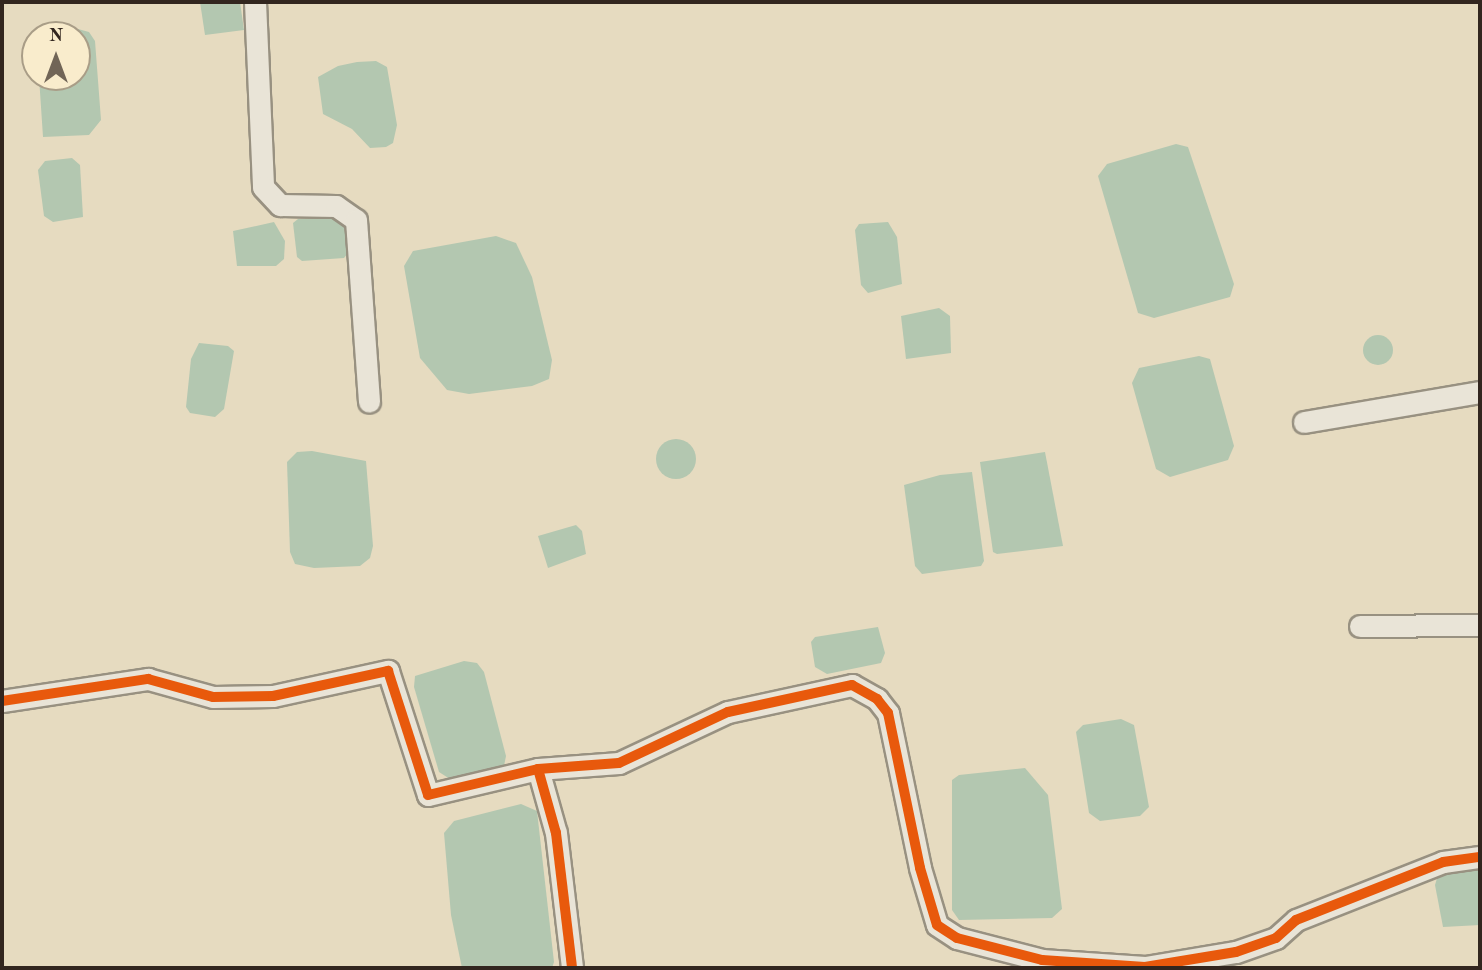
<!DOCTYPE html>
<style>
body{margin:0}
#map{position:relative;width:1482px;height:970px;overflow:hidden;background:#e6dbc0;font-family:"Old Standard TT",serif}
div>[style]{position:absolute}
.water>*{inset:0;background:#b3c7b0}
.round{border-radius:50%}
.roads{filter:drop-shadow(2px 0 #989181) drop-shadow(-2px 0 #989181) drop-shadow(0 2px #989181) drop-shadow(0 -2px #989181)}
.minor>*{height:21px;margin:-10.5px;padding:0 10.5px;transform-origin:10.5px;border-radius:10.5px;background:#e9e4d7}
.cycleway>*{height:10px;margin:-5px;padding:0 5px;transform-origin:5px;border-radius:5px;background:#e8590c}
span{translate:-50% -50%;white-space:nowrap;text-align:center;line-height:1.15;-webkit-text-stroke:7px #f9eccc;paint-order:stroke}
.frame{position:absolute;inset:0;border:4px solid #32261f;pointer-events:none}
.north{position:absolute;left:21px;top:21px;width:70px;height:70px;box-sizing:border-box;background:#f9eccc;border:2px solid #a99d87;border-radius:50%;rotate:0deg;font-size:19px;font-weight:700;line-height:28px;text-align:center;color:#32261f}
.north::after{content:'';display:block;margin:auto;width:24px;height:32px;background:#716557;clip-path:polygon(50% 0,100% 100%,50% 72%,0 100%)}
</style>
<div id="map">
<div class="water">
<div style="clip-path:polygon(200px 2px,240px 2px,244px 30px,205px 35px)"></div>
<div style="clip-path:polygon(78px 29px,89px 32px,95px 41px,101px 120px,89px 135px,43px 137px,39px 77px,77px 77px,77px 35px,42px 35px)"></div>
<div style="clip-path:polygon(357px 62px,376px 61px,387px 67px,397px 125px,393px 143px,386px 147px,370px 148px,352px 129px,323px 114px,318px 77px,338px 66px)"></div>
<div style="clip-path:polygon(1176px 144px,1188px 147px,1234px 284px,1230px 297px,1154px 318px,1138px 313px,1098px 176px,1107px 164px)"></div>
<div style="clip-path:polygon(72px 158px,80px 165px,83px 217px,53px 222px,44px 216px,38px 170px,45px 161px)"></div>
<div style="clip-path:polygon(340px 217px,347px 221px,348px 253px,344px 258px,302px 261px,297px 257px,293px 223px,298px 219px)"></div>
<div style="clip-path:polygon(274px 222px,285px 241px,284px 259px,276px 266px,237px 266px,233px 231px)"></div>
<div style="clip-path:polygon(888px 222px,897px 237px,902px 284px,868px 293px,861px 285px,855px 230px,859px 224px)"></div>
<div style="clip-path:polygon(496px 236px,516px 243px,532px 277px,552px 360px,549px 379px,532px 386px,469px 394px,447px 390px,420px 358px,404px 266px,413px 251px)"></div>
<div style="clip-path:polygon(939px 308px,950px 316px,951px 353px,906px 359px,901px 316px)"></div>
<div class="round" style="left:1363px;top:335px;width:30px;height:30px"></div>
<div style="clip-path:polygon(199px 343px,228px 346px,234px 351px,224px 409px,215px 417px,190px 413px,186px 407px,191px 359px)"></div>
<div style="clip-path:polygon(1199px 356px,1210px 359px,1234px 446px,1228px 460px,1170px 477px,1156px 469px,1132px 383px,1139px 368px)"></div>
<div class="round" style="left:656px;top:439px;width:40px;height:40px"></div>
<div style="clip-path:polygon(312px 451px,366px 461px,373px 546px,370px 558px,360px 566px,314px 568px,295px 564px,290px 552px,287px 462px,297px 452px)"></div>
<div style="clip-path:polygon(1045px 452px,1063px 546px,997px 554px,993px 552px,980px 462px)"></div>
<div style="clip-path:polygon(972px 472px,984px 561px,981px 566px,922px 574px,915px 566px,904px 485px,940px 475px)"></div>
<div style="clip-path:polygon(576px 525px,582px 531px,586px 554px,548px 568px,538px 536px)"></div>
<div style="clip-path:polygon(878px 627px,885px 653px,881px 663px,827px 674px,815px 667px,811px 642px,815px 637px)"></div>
<div style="clip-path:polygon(464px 661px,477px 663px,484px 672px,506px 756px,504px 766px,493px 773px,453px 781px,439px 772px,414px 687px,415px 676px)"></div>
<div style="clip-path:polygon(1121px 719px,1134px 725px,1149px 807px,1140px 816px,1100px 821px,1089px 813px,1076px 732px,1083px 725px)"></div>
<div style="clip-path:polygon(1025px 768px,1048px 795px,1062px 909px,1052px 918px,959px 920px,952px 910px,952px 780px,959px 775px)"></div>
<div style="clip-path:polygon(521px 804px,537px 811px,554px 962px,552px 968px,462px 968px,451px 915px,444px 833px,454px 821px)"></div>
<div style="clip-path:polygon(1480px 867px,1480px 925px,1443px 927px,1435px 885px,1438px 875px)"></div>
</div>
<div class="roads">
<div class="minor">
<div style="left:255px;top:2px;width:185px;rotate:87.5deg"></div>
<div style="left:263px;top:187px;width:25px;rotate:47deg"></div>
<div style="left:280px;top:205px;width:56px;rotate:1deg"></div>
<div style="left:336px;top:206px;width:24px;rotate:35deg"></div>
<div style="left:356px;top:220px;width:182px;rotate:85.9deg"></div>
<div style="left:1304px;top:422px;width:179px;rotate:-9.7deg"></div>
<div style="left:1360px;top:626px;width:120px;rotate:-0.5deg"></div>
<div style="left:2px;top:701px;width:148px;rotate:-8.6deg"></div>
<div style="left:148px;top:679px;width:67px;rotate:15.5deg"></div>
<div style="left:213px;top:697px;width:60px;rotate:-1deg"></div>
<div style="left:273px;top:696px;width:118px;rotate:-12.3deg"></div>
<div style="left:388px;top:671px;width:130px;rotate:72.1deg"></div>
<div style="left:428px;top:795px;width:113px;rotate:-13.3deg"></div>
<div style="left:538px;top:769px;width:66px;rotate:74.3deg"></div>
<div style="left:556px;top:833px;width:136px;rotate:83.2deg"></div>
<div style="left:538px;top:769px;width:81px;rotate:-4.2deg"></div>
<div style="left:619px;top:763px;width:120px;rotate:-25.1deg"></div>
<div style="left:728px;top:712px;width:127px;rotate:-12.3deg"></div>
<div style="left:852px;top:685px;width:29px;rotate:29deg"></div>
<div style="left:877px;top:699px;width:18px;rotate:52deg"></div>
<div style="left:888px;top:713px;width:158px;rotate:78.3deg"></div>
<div style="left:920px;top:868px;width:59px;rotate:73.4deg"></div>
<div style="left:937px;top:925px;width:24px;rotate:33deg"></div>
<div style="left:957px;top:938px;width:88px;rotate:14.5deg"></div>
<div style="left:1042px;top:960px;width:103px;rotate:3.9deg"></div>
<div style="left:1145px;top:967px;width:92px;rotate:-9.4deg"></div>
<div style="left:1236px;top:952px;width:42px;rotate:-19.3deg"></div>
<div style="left:1276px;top:938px;width:27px;rotate:-42deg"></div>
<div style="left:1296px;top:920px;width:158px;rotate:-21.5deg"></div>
<div style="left:1443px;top:862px;width:37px;rotate:-8deg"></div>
</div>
</div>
<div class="cycleway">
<div style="left:2px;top:701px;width:148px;rotate:-8.6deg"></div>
<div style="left:148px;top:679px;width:67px;rotate:15.5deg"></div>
<div style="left:213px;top:697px;width:60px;rotate:-1deg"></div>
<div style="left:273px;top:696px;width:118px;rotate:-12.3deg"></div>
<div style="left:388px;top:671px;width:130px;rotate:72.1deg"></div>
<div style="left:428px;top:795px;width:113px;rotate:-13.3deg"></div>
<div style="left:538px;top:769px;width:66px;rotate:74.3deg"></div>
<div style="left:556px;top:833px;width:136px;rotate:83.2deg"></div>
<div style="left:538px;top:769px;width:81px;rotate:-4.2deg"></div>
<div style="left:619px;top:763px;width:120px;rotate:-25.1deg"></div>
<div style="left:728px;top:712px;width:127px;rotate:-12.3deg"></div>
<div style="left:852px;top:685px;width:29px;rotate:29deg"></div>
<div style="left:877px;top:699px;width:18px;rotate:52deg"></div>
<div style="left:888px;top:713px;width:158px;rotate:78.3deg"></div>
<div style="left:920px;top:868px;width:59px;rotate:73.4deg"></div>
<div style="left:937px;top:925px;width:24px;rotate:33deg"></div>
<div style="left:957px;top:938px;width:88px;rotate:14.5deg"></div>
<div style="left:1042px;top:960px;width:103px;rotate:3.9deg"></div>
<div style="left:1145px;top:967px;width:92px;rotate:-9.4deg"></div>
<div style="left:1236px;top:952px;width:42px;rotate:-19.3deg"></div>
<div style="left:1276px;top:938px;width:27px;rotate:-42deg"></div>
<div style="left:1296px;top:920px;width:158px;rotate:-21.5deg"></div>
<div style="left:1443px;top:862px;width:37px;rotate:-8deg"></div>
</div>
<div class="frame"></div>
<div class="north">N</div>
</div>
